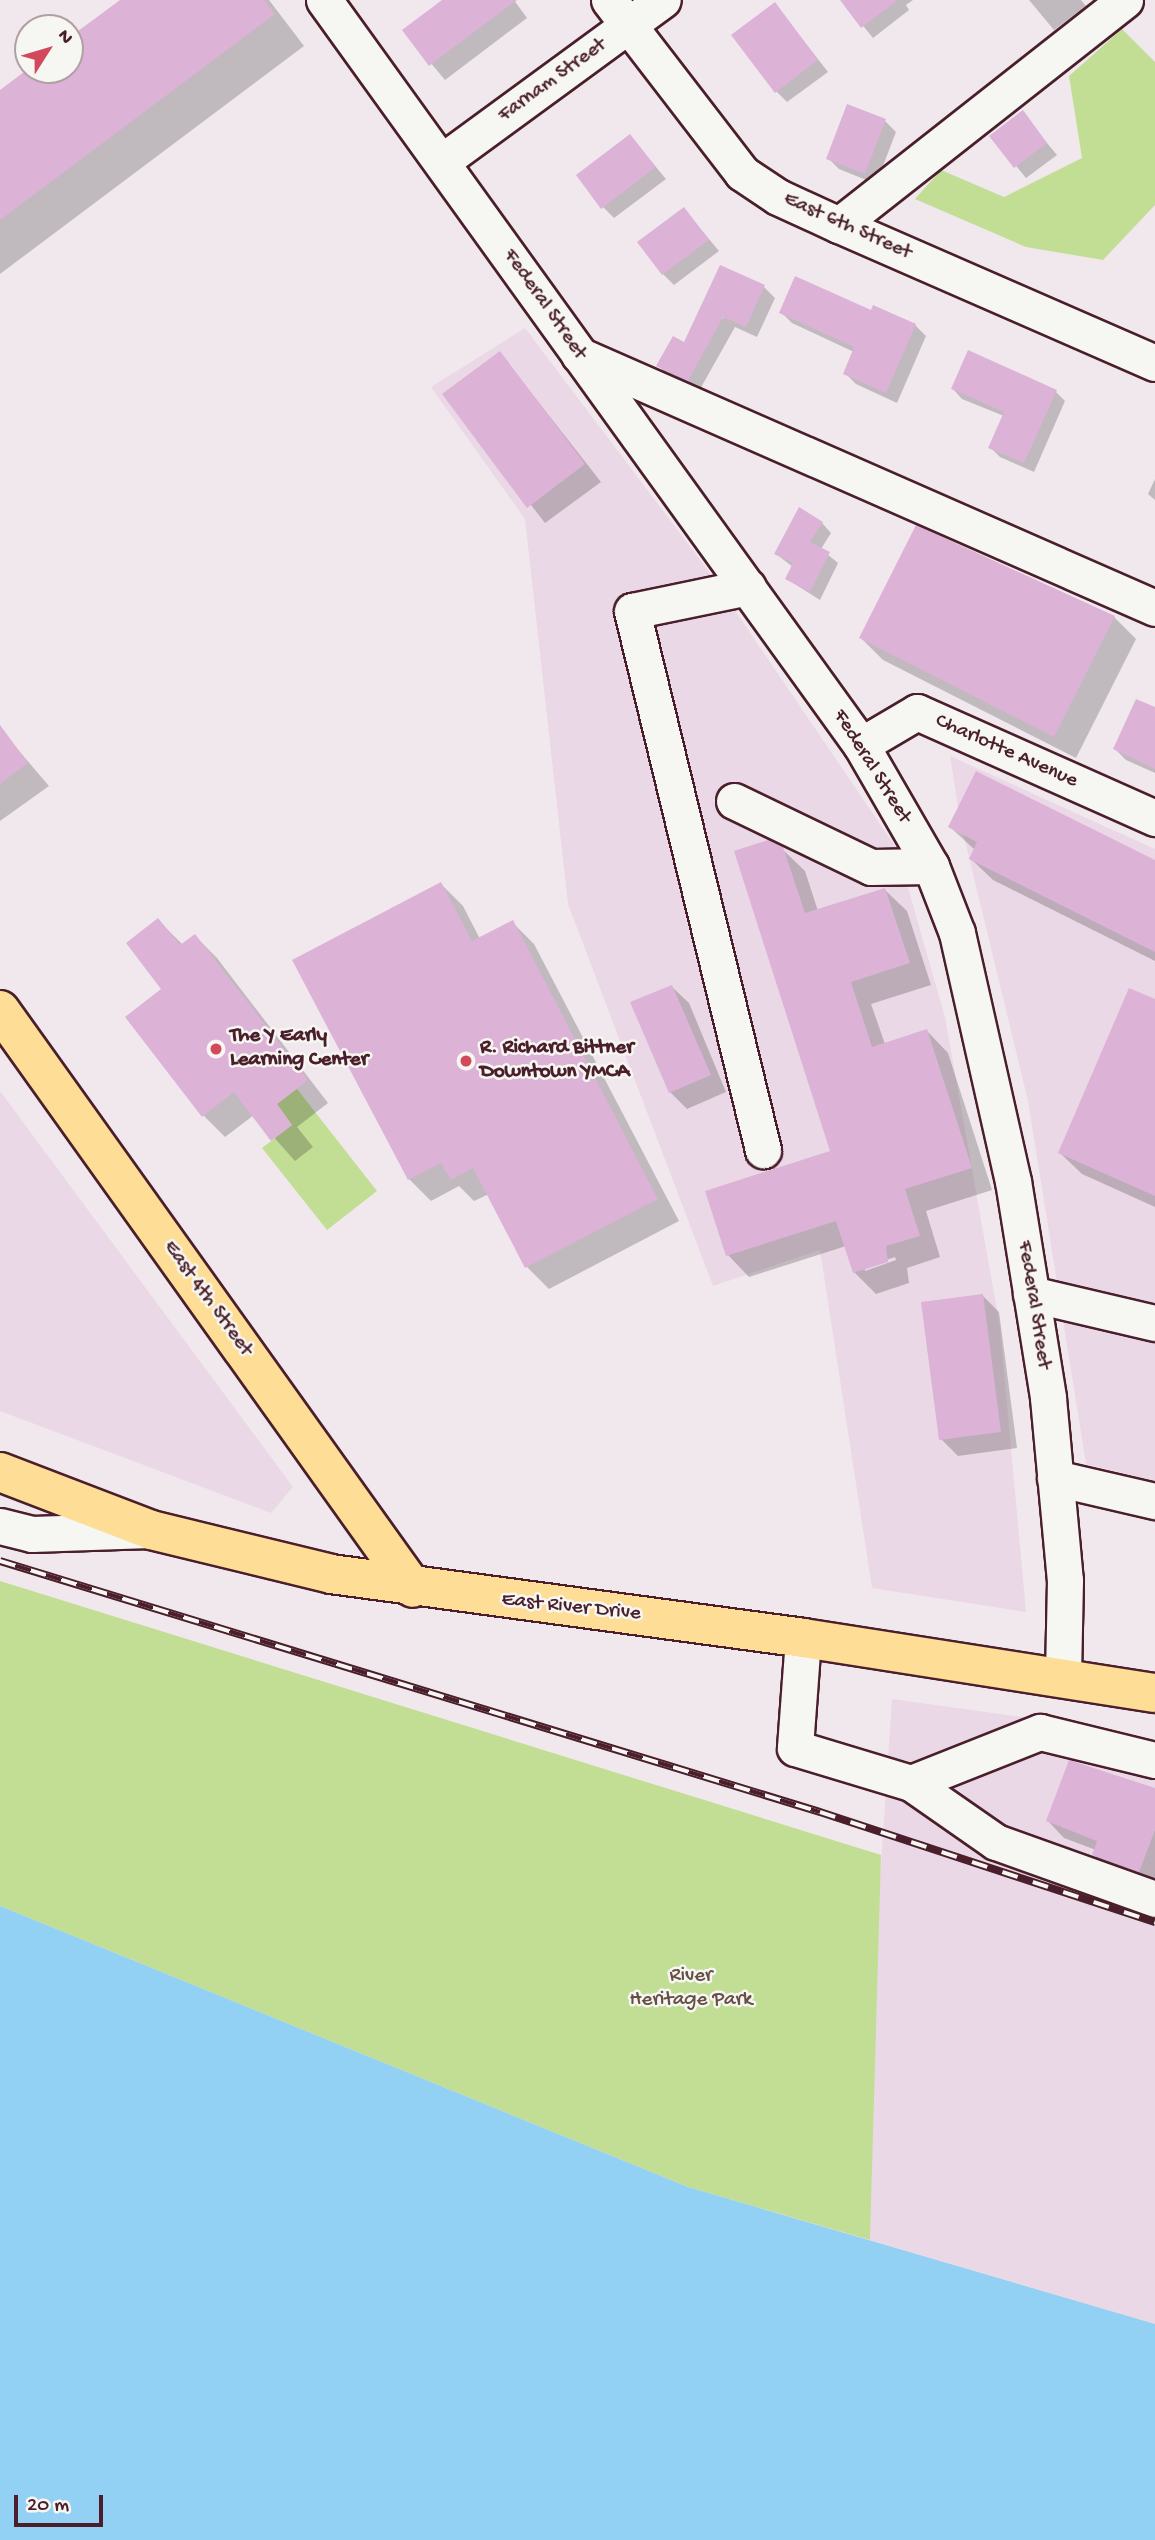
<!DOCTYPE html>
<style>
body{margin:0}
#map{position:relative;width:1155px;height:2540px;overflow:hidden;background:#f1e8ed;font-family:"Gochi Hand",sans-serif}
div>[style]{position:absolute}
.built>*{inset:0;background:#ebd8e6}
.green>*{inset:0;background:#c2de95}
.water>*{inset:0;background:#92d1f3}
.shadow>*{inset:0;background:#0003}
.building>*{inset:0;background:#dcb2d7}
.roads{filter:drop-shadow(2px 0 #4a1f2b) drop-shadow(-2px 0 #4a1f2b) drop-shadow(0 2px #4a1f2b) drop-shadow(0 -2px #4a1f2b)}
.minor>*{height:35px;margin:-17.5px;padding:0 17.5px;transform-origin:17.5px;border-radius:17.5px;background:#f6f6f2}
.major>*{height:38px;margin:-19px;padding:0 19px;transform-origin:19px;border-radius:19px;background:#fedd96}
.rail>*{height:8px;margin-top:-4px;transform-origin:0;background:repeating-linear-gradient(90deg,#f6f6f2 0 16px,#4a1f2b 0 32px);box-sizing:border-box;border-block:2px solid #4a1f2b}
.dots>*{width:19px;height:19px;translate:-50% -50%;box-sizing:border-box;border:4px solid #f6f6f2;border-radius:50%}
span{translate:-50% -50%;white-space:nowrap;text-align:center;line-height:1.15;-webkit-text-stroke:5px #f6f6f2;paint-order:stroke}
.street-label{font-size:21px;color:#4a1f2b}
.poi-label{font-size:21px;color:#4a1f2b;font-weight:700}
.left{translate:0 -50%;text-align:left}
.park-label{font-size:21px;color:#684f46}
.north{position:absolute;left:14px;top:14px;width:70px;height:70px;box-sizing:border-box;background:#f6f6f2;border:2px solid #b1a0a2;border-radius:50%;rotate:53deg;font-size:19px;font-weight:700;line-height:28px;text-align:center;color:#4a1f2b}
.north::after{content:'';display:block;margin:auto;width:24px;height:32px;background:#d1495b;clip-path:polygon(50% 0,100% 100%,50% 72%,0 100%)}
.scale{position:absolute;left:14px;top:2495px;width:89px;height:32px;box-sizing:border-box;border:4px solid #4a1f2b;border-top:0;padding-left:9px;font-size:21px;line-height:24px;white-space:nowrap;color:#4a1f2b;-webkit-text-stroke:5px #f6f6f2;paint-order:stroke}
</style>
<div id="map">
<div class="built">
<div style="clip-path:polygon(525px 328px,704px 565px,897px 849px,945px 1017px,1000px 1327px,1026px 1612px,872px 1588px,820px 1250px,713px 1286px,568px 904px,525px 519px,431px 387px)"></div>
<div style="clip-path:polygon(950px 756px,1155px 849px,1155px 1481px,1086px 1464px,1028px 1101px,960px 820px)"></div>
<div style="clip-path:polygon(0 1091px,293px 1487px,271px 1513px,0 1411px)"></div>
<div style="clip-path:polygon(892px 1699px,1065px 1723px,1155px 1743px,1155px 2324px,870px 2240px,878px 1910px)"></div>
</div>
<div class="green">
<div style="clip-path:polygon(1122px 29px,1155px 62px,1155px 205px,1103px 260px,1026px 247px,915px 199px,941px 170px,1004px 197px,1082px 158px,1069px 76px)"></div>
<div style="clip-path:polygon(297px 1089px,377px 1191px,327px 1230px,262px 1148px,292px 1125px,277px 1104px)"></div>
<div style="clip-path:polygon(0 1581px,881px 1855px,870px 2240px,688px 2187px,0 1906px)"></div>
</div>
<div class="water">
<div style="clip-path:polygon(0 1906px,688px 2187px,1155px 2324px,1155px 2540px,0 2540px)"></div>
</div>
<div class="shadow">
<div style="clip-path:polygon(122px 0,269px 0,304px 46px,0 274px,0 92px,70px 70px,70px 39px)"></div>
<div style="clip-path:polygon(445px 0,514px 0,527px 18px,445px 80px,404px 31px)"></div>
<div style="clip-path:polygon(842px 0,913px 0,906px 5px,909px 10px,873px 38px)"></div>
<div style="clip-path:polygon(1029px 0,1081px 0,1086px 6px,1054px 30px)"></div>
<div style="clip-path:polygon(775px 4px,828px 72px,787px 102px,776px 91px)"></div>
<div style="clip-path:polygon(1022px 113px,1057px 155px,1026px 178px,992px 136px)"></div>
<div style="clip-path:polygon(885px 121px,896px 132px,876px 184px,839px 169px,828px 158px)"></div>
<div style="clip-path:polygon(630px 136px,666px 179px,614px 218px,603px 207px)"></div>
<div style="clip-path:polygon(684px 209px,719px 251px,674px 285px,663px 274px)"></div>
<div style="clip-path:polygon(764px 287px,775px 298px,757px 337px,735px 327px,699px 391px,670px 377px,659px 366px)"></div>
<div style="clip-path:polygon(781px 312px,871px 313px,915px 325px,926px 336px,897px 403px,856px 384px,845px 373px,854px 352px,792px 323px)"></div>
<div style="clip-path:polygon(500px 353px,601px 482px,545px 523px,445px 394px)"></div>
<div style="clip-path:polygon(953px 389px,1056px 392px,1065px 401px,1034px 472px,1000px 457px,990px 447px,1004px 416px,962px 399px)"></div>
<div style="clip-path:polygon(1155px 479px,1155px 500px,1148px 494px)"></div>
<div style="clip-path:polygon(822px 523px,831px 533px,821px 549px,838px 563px,820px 600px,787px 579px,793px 567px,776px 554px)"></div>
<div style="clip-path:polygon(1114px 617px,1136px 639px,1076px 758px,883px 660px,861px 638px)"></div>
<div style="clip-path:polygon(1155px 709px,1155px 773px,1126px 760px,1115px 749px)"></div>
<div style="clip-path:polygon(8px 738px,49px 786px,0 821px,0 745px)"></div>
<div style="clip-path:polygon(950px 827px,1155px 862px,1155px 961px,993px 880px,971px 859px,975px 850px)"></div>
<div style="clip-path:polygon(evenodd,782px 849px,805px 871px,818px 911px,885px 890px,907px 911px,931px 985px,871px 1004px,885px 1044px,927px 1031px,948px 1053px,992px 1190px,926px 1211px,940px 1257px,907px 1268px,909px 1283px,876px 1294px,854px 1272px,846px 1246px,749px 1277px,728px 1255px,833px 1152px,782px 849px,895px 1257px,896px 1260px,865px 1271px,865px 1267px,895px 1257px)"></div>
<div style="clip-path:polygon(441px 884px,463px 906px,480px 939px,512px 922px,534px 944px,679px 1221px,549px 1289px,527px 1267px,489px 1194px,474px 1201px,459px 1186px,431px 1201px,409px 1179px)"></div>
<div style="clip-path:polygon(158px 920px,183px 945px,195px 936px,217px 958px,328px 1103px,297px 1127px,313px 1147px,295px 1161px,254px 1115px,225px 1137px,203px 1115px,163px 989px)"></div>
<div style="clip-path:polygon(672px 987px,689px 1003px,726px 1092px,687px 1109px,670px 1092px)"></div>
<div style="clip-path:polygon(1155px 1001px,1155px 1207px,1082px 1174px,1060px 1153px)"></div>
<div style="clip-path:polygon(982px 1295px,999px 1312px,1017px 1448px,958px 1456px,941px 1439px)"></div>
<div style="clip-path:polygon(1155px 1790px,1155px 1887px,1111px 1871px,1094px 1855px,1096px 1850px,1064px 1838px,1048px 1821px)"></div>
</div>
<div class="building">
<div style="clip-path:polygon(120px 0,264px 0,275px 14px,0 220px,0 90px,28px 69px,70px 70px,70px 37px)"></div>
<div style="clip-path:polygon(442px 0,517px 0,429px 66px,402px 30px)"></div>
<div style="clip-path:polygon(840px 0,898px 0,861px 28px)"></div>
<div style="clip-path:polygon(775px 2px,818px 60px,775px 93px,731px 35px)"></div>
<div style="clip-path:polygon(847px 104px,886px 119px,865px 174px,826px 159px)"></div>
<div style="clip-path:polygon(1023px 110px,1047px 143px,1014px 168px,989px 136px)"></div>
<div style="clip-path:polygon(630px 134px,656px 167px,601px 209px,576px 175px)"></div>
<div style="clip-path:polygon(684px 207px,709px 240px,662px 275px,637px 242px)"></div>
<div style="clip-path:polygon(720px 265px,765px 285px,746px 327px,723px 317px,688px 381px,656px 366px,673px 336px,684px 342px)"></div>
<div style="clip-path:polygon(795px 276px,871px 310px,873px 305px,916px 324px,886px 393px,843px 374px,854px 347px,779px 313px)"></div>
<div style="clip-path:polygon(968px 350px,1057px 390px,1024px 463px,988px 448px,1004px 412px,951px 389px)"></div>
<div style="clip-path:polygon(500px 351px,585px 464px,527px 508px,442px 394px)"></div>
<div style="clip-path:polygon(799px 507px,823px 522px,810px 542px,830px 552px,810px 592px,785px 579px,793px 563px,774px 554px)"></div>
<div style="clip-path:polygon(916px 525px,1115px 616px,1054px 737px,859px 638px)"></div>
<div style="clip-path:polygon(1136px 699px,1155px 707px,1155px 769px,1113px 749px)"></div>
<div style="clip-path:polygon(0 725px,28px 763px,0 784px)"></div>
<div style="clip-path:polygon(976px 771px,1155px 860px,1155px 952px,969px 859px,977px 842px,948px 827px)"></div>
<div style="clip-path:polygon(768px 840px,783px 847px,805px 913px,885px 888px,910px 963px,851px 982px,872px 1047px,927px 1029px,972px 1168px,905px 1189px,920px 1236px,886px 1246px,888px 1262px,853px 1273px,836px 1221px,726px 1256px,705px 1191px,830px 1151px,734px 851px)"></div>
<div style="clip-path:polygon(441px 882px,472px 941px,513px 920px,658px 1199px,525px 1268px,473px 1168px,451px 1180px,441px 1163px,408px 1180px,292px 960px)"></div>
<div style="clip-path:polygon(158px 918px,180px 945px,195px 934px,308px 1080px,277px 1104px,292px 1125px,271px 1141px,234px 1092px,202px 1117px,125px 1017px,161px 989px,126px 943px)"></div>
<div style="clip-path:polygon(672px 985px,711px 1075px,669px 1093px,630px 1002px)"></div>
<div style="clip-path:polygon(1129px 988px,1155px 999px,1155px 1196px,1058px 1153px)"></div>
<div style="clip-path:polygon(983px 1294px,1001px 1432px,939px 1440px,921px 1302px)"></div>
<div style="clip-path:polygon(1069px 1760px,1155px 1788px,1155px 1830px,1139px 1872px,1092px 1855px,1097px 1841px,1046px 1821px)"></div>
</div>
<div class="roads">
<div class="minor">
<div style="left:324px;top:0;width:918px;rotate:54.22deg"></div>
<div style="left:861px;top:745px;width:140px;rotate:60deg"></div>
<div style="left:931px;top:866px;width:72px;rotate:68.8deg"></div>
<div style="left:957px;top:933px;width:254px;rotate:77.3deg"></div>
<div style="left:1013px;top:1181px;width:220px;rotate:80.8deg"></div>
<div style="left:1048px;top:1398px;width:183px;rotate:84.7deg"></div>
<div style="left:1065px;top:1580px;width:98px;rotate:91.2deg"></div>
<div style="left:609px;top:0;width:218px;rotate:52.4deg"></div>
<div style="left:742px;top:173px;width:43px;rotate:33.7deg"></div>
<div style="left:778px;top:197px;width:67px;rotate:24.7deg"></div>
<div style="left:839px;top:225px;width:345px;rotate:23.6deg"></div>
<div style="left:444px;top:160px;width:271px;rotate:-36.2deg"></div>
<div style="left:839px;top:225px;width:364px;rotate:-38.2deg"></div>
<div style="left:579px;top:355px;width:629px;rotate:23.71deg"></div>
<div style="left:748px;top:587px;width:118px;rotate:168.3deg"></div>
<div style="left:632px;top:611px;width:555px;rotate:76.34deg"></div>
<div style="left:861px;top:745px;width:65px;rotate:-30.5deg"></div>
<div style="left:917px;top:712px;width:261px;rotate:24deg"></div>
<div style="left:734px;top:801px;width:152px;rotate:25.7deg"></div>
<div style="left:871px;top:867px;width:60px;rotate:-1deg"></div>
<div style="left:1031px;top:1294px;width:127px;rotate:13.2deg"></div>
<div style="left:1055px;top:1478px;width:103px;rotate:13deg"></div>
<div style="left:0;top:1526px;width:33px;rotate:14deg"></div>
<div style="left:32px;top:1534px;width:118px;rotate:-1.9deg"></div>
<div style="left:803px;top:1638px;width:110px;rotate:94.2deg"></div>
<div style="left:795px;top:1748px;width:121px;rotate:16.8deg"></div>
<div style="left:911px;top:1783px;width:103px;rotate:34.8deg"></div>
<div style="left:996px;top:1842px;width:169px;rotate:19.7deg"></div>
<div style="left:911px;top:1783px;width:139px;rotate:-21.6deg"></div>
<div style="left:1040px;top:1732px;width:118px;rotate:13.7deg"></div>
</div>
<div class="major">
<div style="left:0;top:1010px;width:710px;rotate:54.45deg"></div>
<div style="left:0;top:1472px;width:162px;rotate:21deg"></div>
<div style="left:151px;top:1530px;width:185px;rotate:13.7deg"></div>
<div style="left:331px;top:1574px;width:476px;rotate:7.7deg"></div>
<div style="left:803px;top:1638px;width:356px;rotate:8.9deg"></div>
</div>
</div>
<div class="rail">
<div style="left:0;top:1561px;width:858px;rotate:17.02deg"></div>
<div style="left:820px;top:1812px;width:353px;rotate:18.2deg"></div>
</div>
<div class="dots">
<div style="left:216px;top:1049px;background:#d1495b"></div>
<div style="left:466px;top:1061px;background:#d1495b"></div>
</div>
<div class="street-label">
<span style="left:553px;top:81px;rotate:-36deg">Farnam Street</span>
<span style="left:847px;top:227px;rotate:24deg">East 6th Street</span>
<span style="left:544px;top:305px;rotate:55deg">Federal Street</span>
<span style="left:1006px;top:752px;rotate:24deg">Charlotte Avenue</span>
<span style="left:871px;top:767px;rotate:58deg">Federal Street</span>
<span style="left:207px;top:1299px;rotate:54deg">East 4th Street</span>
<span style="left:1033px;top:1305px;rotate:81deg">Federal Street</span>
<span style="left:571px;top:1608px;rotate:6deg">East River Drive</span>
</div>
<div class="poi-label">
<span class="left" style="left:230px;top:1049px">The Y Early<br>Learning Center</span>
<span class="left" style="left:480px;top:1061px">R. Richard Bittner<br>Downtown YMCA</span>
</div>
<div class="park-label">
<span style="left:691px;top:1989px">River<br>Heritage Park</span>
</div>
<div class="north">N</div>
<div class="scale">20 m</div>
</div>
